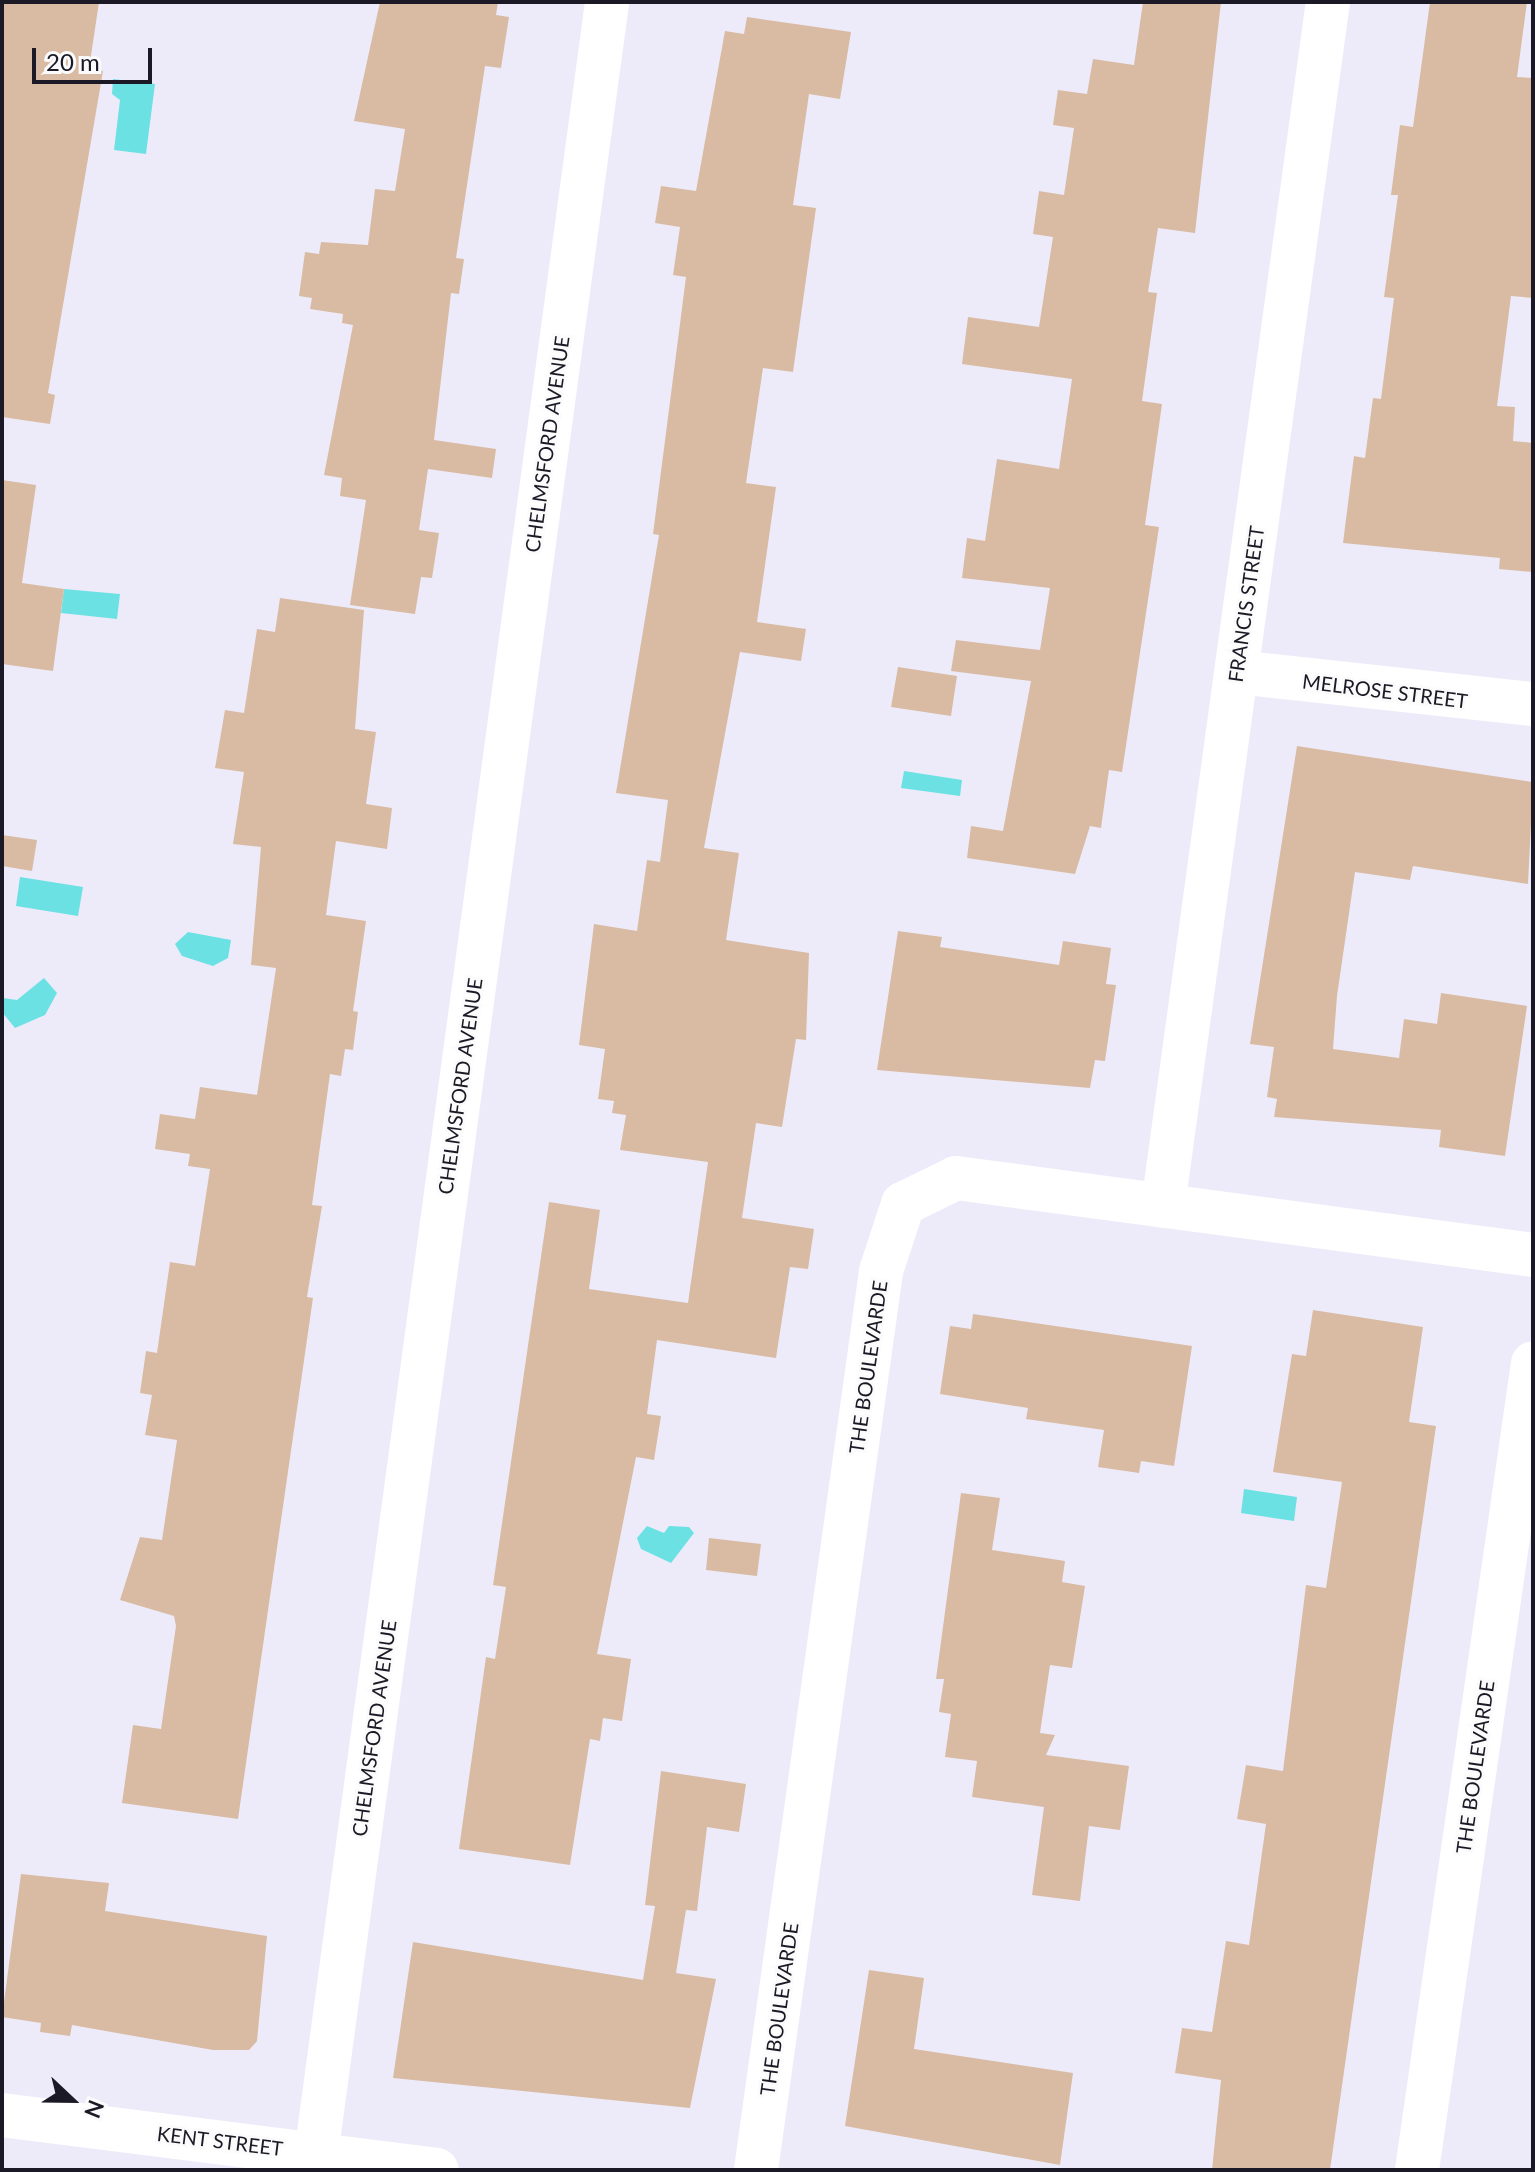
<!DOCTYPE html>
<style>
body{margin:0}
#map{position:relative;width:1535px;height:2172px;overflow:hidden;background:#edebfa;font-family:Lato,sans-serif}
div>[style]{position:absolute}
.water>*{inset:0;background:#6ce1e3}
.building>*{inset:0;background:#d9bba3}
.street>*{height:44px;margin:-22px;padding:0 22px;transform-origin:22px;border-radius:22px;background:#fff}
span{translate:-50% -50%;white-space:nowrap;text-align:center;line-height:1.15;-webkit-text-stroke:6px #fbfbfb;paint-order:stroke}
.street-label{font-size:20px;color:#1a1925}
.frame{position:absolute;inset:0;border:4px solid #1a1925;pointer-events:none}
.north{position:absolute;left:32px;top:2060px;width:80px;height:80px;-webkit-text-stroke:6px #fbfbfb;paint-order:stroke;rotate:112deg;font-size:22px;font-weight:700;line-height:32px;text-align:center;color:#1a1925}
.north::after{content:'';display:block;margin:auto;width:28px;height:36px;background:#1a1925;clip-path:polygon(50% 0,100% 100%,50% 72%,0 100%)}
.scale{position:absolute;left:32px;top:48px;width:120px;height:36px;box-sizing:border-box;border:4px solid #1a1925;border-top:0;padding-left:10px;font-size:24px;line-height:28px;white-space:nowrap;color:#1a1925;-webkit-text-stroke:6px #fbfbfb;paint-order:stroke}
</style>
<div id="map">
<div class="water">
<div style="clip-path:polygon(113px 79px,155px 84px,146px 154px,114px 150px,120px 100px,112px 94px)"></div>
<div style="clip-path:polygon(64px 589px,120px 594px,117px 619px,61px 613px)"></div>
<div style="clip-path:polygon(904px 771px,962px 780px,960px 796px,901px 788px)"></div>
<div style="clip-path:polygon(20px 877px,83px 887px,78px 916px,16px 906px)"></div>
<div style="clip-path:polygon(188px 932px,231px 940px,228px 958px,213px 966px,182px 956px,175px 944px)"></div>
<div style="clip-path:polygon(44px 978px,57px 993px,45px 1015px,15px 1028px,2px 1012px,3px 998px,17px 1000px)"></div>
<div style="clip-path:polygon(1244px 1489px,1297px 1497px,1294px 1521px,1241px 1513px)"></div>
<div style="clip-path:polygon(647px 1526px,664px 1533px,669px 1526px,689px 1527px,694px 1533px,671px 1563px,641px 1549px,637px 1538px)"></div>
</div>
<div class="building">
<div style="clip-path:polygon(2px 2px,99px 2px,89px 69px,103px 71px,48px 393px,55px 395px,50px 424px,2px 417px)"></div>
<div style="clip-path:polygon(380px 2px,498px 2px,496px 15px,509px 17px,501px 68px,485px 66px,456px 258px,464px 259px,459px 294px,451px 293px,434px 440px,496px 449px,492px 478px,428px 469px,419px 530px,439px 533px,432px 578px,421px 577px,415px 614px,350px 605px,366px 500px,340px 496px,342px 478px,324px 475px,353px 325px,342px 323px,343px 314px,310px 309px,312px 298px,299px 296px,305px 252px,319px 254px,321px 242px,368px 245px,375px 189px,395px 191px,405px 129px,354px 121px)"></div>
<div style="clip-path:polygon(1143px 2px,1221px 2px,1195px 233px,1158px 228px,1148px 292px,1157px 293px,1142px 401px,1162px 404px,1145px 525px,1159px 527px,1122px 772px,1109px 770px,1101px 828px,1090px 826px,1075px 874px,967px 858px,971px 826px,1003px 831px,1031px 681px,951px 671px,956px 640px,1040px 650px,1050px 588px,962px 578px,967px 538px,985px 541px,997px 459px,1059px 469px,1072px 379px,962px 364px,968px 317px,1039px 327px,1053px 237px,1033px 234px,1039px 191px,1064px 195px,1074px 128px,1053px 125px,1058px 90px,1087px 94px,1093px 59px,1134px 65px)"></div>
<div style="clip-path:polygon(1430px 2px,1527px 2px,1517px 77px,1533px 78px,1533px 298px,1511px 296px,1497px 406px,1515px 407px,1513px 441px,1533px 443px,1533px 572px,1499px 569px,1500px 558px,1343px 543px,1354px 456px,1365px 458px,1373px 398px,1381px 399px,1394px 298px,1384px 297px,1398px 195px,1391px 195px,1400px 125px,1413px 127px)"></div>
<div style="clip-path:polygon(747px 17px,851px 32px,840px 99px,809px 94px,793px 205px,816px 208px,793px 372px,763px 368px,746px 483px,776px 487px,757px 622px,806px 629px,801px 661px,740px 652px,704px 848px,739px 853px,726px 940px,809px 953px,806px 1040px,796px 1039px,782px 1127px,756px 1123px,742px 1218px,814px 1229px,808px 1269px,790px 1267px,776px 1358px,657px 1340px,647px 1414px,661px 1416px,654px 1460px,636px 1457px,597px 1654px,631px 1659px,622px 1721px,603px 1718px,600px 1741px,590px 1739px,570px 1865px,459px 1849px,486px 1657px,495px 1659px,506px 1587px,493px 1585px,549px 1202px,600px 1210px,589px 1289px,688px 1303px,708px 1162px,620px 1150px,626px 1115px,612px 1113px,614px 1101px,598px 1099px,605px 1049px,579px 1045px,594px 924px,637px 931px,647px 860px,660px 862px,668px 800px,616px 793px,659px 535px,653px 534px,686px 277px,673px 275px,680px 227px,655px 223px,661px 186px,696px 191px,725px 31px,744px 34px)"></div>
<div style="clip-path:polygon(2px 480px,36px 485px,22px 583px,64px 589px,53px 671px,2px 664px)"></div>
<div style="clip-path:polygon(280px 598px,364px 610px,355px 729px,376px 732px,366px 804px,392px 808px,387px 849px,336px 841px,326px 915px,366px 921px,353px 1011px,358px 1012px,353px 1050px,345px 1049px,341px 1076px,330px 1074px,312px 1205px,322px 1206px,307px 1297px,313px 1298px,238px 1819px,122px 1803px,133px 1725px,161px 1729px,176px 1626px,174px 1616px,120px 1600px,140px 1537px,162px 1540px,177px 1440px,145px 1435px,152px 1395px,140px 1393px,146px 1351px,157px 1353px,170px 1262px,195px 1266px,210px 1169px,188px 1166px,190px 1154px,155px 1149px,160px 1114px,195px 1119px,200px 1087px,257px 1095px,276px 968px,251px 965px,261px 847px,233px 844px,244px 772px,215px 768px,225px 710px,244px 713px,257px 629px,275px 632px)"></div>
<div style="clip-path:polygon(898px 667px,957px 676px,951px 716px,891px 707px)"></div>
<div style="clip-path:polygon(1297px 746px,1533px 782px,1528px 884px,1413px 866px,1410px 880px,1355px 872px,1337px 996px,1333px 1049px,1399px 1058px,1404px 1019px,1437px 1024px,1441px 993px,1527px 1006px,1505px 1156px,1439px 1147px,1441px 1130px,1274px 1117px,1277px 1099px,1267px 1097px,1274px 1047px,1250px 1044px)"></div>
<div style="clip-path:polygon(2px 835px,37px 840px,32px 871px,2px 866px)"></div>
<div style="clip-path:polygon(898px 931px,942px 937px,940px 947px,1059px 965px,1063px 941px,1111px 948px,1106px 984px,1116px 985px,1105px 1061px,1095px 1060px,1090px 1088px,877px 1070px)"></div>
<div style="clip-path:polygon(1313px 1310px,1423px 1327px,1409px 1422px,1436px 1426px,1330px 2170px,1212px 2170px,1221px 2080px,1175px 2073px,1182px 2028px,1212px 2032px,1226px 1941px,1249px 1945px,1266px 1824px,1237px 1819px,1246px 1765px,1283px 1771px,1306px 1585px,1326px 1588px,1342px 1482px,1273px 1472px,1292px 1354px,1306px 1356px)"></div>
<div style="clip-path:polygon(973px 1314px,1192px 1346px,1174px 1466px,1141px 1461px,1139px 1473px,1098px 1467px,1104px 1430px,1026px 1419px,1028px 1408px,940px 1394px,950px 1326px,971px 1329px)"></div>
<div style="clip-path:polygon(961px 1493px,1000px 1498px,992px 1550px,1065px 1561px,1062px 1582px,1085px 1586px,1072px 1668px,1050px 1665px,1040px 1733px,1055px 1735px,1046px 1755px,1129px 1766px,1120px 1830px,1089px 1826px,1080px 1901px,1032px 1895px,1044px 1807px,972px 1797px,977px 1761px,945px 1757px,951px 1714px,939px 1712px,944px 1679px,936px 1679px)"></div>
<div style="clip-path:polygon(709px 1538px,761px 1544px,757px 1576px,706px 1570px)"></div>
<div style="clip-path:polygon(661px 1771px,746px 1784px,739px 1832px,707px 1827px,697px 1911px,686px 1910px,676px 1973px,716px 1979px,690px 2108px,393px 2078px,413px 1942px,643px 1980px,655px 1906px,645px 1905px)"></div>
<div style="clip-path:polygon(21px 1874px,109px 1883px,105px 1911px,267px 1936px,257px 2041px,249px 2050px,213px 2050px,72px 2025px,70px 2036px,40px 2032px,41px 2023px,2px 2017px)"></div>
<div style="clip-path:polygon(869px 1970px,924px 1978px,914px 2049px,1073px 2073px,1060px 2165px,845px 2126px)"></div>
</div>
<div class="street">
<div style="left:1237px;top:672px;width:298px;rotate:6.2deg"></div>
<div style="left:1163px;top:1206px;width:1215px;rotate:-82.2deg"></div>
<div style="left:2px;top:2115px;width:438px;rotate:7.2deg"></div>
<div style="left:314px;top:2170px;width:2188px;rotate:-82.3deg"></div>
<div style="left:756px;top:2170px;width:908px;rotate:-82.08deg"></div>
<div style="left:881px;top:1271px;width:71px;rotate:-71.8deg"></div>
<div style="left:903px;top:1204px;width:59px;rotate:-26.1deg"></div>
<div style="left:956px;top:1178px;width:582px;rotate:7.6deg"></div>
<div style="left:1417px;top:2170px;width:815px;rotate:-81.82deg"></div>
</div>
<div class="street-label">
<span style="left:547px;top:444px;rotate:-82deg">CHELMSFORD AVENUE</span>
<span style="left:1246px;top:604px;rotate:-82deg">FRANCIS STREET</span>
<span style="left:1385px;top:691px;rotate:7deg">MELROSE STREET</span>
<span style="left:460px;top:1086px;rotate:-82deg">CHELMSFORD AVENUE</span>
<span style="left:868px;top:1367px;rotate:-82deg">THE BOULEVARDE</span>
<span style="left:374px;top:1728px;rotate:-82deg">CHELMSFORD AVENUE</span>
<span style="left:1475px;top:1767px;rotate:-82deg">THE BOULEVARDE</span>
<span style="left:779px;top:2009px;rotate:-82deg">THE BOULEVARDE</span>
<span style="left:220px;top:2141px;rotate:7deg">KENT STREET</span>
</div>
<div class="frame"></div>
<div class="north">N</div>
<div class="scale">20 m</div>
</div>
